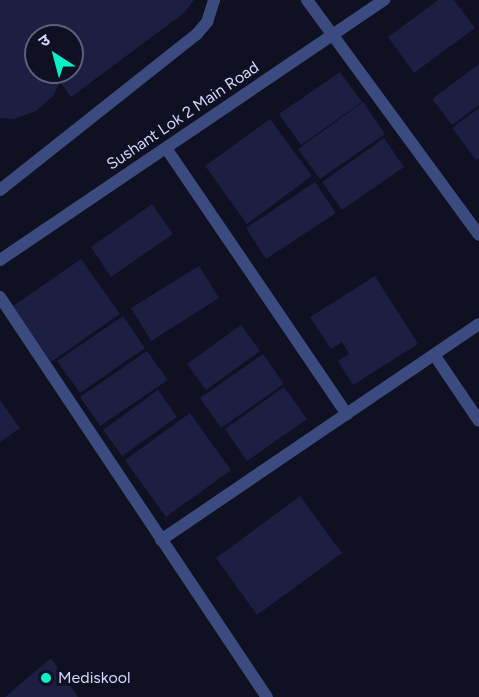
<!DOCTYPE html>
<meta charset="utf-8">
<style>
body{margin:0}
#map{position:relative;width:479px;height:697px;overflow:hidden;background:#0f1022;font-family:Figtree,"Noto Sans Devanagari",sans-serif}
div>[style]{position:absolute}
.building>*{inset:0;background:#1c1e42}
.service>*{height:12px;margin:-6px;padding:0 6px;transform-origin:6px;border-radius:6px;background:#3c4b7f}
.minor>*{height:12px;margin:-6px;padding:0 6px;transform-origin:6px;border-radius:6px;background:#3c4b7f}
.tertiary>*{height:12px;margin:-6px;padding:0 6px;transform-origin:6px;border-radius:6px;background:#3c4b7f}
.dots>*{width:16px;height:16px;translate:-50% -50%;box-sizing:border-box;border:3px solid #0f1022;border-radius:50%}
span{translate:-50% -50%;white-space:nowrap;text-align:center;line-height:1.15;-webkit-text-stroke:6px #0f1022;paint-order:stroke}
.street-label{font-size:16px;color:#d2d8fd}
.poi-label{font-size:16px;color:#d2d8fd}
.left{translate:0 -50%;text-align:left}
.north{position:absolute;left:24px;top:24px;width:60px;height:60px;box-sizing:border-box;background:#0f1022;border:2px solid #5d607a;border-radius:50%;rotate:324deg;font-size:16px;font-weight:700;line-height:24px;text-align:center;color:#d2d8fd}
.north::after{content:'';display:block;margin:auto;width:21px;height:27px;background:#0cefcb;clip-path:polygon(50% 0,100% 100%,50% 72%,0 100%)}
</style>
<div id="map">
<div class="building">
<div style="clip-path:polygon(evenodd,0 0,194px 0,184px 13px,71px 97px,60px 82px,53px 96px,36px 111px,13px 119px,0 118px,0 0,36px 36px,72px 36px,72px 72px,36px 72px,36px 36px)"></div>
<div style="clip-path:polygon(438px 0,454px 0,475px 28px,414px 73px,388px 37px)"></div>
<div style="clip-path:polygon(479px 64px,479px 105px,452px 125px,432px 99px)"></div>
<div style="clip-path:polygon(340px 72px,362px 102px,301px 145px,279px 114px)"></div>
<div style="clip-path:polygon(363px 102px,385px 134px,320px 179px,298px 149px)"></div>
<div style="clip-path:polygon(479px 108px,479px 158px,476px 160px,452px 128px)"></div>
<div style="clip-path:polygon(270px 119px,312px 176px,247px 224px,205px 166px)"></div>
<div style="clip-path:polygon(384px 138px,404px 167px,342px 210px,322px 182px)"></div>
<div style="clip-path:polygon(315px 182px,336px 213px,266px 259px,246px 228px)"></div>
<div style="clip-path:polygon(152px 204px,173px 234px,111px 277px,91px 247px)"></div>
<div style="clip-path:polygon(81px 259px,120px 314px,51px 362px,13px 306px)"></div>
<div style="clip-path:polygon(199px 266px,219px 298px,151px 341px,131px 308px)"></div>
<div style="clip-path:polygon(375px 276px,418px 344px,353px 385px,338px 361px,349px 354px,342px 342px,331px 349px,310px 317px)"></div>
<div style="clip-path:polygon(123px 316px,145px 348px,80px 393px,57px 361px)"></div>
<div style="clip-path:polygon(241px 325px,260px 351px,206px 390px,187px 364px)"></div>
<div style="clip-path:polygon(147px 351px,168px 380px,100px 426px,80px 397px)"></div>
<div style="clip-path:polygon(263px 354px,284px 384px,221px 428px,200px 398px)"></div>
<div style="clip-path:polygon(284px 387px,307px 419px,247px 461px,225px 429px)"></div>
<div style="clip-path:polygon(158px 390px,177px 417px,122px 456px,103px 430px)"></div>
<div style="clip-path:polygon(0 400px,20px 428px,0 442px)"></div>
<div style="clip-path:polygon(190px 413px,231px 470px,166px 517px,125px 460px)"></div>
<div style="clip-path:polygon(300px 496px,342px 553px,257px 615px,216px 558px)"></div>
<div style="clip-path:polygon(51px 658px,78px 697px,5px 697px)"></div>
</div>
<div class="service">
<div style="left:0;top:190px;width:251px;rotate:-38.4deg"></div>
<div style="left:197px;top:34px;width:16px;rotate:-50deg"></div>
<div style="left:207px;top:22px;width:23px;rotate:-72deg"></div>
</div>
<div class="minor">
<div style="left:307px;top:0;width:291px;rotate:53.8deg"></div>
<div style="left:166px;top:148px;width:322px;rotate:55.8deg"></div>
<div style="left:0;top:297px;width:481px;rotate:56.3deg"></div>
<div style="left:435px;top:356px;width:78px;rotate:55.9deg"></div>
<div style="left:161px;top:540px;width:384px;rotate:-34.2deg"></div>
</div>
<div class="tertiary">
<div style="left:0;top:260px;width:464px;rotate:-34.1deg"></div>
</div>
<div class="dots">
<div style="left:46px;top:678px;background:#0cefcb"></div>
</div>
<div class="street-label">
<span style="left:183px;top:116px;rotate:-34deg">Sushant Lok 2 Main Road</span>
</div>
<div class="poi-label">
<span class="left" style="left:58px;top:678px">Mediskool</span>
</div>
<div class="north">उ</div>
</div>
